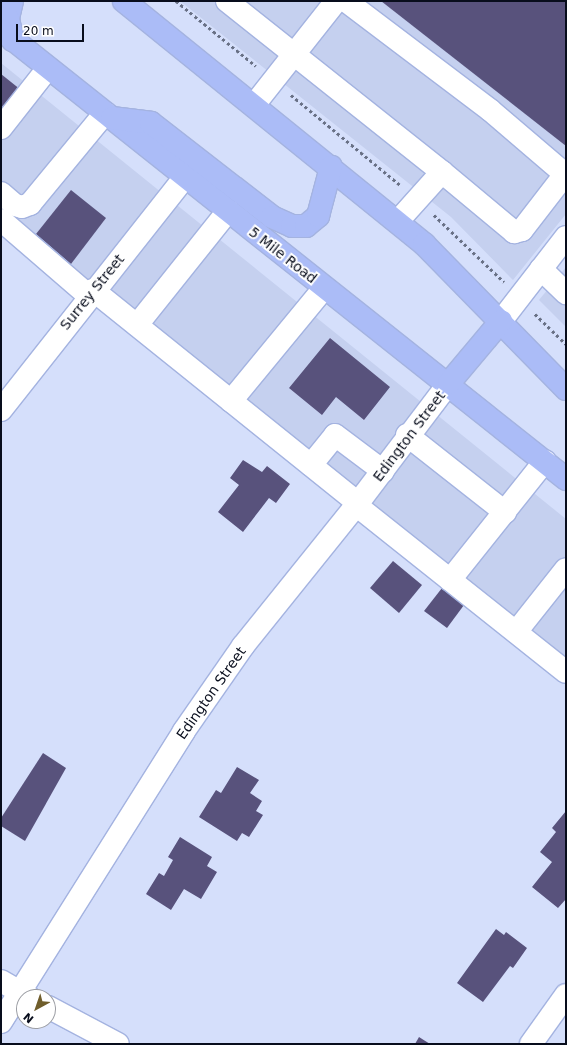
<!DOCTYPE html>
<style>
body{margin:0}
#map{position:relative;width:567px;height:1045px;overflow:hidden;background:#d5dffb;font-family:"DejaVu Sans",sans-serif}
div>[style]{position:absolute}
.built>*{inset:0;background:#c5d0ef}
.building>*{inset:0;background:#58527c}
.path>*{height:2.5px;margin-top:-1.25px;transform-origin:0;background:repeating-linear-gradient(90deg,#687085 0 3px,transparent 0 6px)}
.roads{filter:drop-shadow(1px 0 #a4b3e0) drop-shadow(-1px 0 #a4b3e0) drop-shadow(0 1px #a4b3e0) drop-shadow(0 -1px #a4b3e0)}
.minor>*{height:22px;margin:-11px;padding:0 11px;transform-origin:11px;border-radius:11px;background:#fff}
.major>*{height:22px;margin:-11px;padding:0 11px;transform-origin:11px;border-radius:11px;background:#abbcf7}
span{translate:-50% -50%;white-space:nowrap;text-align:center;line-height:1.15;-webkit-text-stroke:4px #fff;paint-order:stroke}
.street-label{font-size:14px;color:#080d1c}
.frame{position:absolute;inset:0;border:2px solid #080d1c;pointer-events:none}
.north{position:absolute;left:16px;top:989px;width:40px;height:40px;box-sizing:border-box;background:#fff;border:1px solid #9c9ea4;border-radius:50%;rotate:220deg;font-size:11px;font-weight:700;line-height:16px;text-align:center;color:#080d1c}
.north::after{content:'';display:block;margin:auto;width:14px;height:18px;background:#705e2c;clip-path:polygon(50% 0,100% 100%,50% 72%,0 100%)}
.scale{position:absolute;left:16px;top:24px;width:68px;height:18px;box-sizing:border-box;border:2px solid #080d1c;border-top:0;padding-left:5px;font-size:12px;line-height:14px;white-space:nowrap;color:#080d1c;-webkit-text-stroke:3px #fff;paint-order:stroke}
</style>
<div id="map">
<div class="built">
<div style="clip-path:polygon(180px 1px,566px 1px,566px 214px,513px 280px,451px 217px)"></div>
<div style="clip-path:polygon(1px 63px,566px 519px,566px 672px,1px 223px)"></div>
<div style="clip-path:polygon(566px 267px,566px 327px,539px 300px)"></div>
</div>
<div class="building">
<div style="clip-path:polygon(381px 1px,566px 1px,566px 146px)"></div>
<div style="clip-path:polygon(1px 74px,21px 90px,1px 115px)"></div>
<div style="clip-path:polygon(71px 190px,106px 218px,71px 264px,36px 234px)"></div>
<div style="clip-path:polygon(330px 338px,390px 387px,364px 420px,336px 397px,322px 415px,289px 388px)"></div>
<div style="clip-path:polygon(243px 460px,262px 472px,267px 466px,290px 484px,276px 503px,269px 498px,243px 532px,218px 512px,239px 485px,230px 478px)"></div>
<div style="clip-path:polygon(393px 561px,422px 585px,399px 613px,370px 588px)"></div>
<div style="clip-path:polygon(442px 588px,464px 605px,447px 628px,424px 611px)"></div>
<div style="clip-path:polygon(43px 753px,66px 768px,25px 841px,1px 826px,1px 818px)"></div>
<div style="clip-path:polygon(237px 767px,259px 780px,250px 793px,262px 801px,256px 811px,263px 815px,249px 837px,242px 833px,237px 841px,199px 817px,216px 790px,221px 793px)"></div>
<div style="clip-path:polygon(566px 811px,566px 899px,558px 908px,532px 887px,552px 862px,540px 852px,556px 832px,552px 828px)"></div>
<div style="clip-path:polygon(180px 837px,212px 857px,207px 866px,217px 872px,201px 899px,184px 889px,171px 910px,146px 894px,159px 873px,164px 876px,173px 860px,168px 857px)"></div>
<div style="clip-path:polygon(496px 929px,504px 935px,506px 932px,527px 948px,513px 968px,510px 966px,483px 1002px,457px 983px)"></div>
<div style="clip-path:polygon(419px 1037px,430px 1044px,415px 1044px)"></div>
</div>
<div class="path">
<div style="left:176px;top:1px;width:103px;rotate:39.1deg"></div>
<div style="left:291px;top:95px;width:141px;rotate:39.5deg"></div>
<div style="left:434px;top:215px;width:97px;rotate:43.7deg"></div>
<div style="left:535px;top:314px;width:43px;rotate:44.1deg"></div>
</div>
<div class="roads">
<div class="minor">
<div style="left:227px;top:1px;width:275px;rotate:38.5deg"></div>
<div style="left:346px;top:1px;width:181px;rotate:37.1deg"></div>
<div style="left:490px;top:110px;width:99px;rotate:40.5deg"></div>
<div style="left:254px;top:105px;width:132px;rotate:-51.7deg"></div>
<div style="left:1px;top:128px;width:76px;rotate:-51.9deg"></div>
<div style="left:1px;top:193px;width:18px;rotate:41deg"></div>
<div style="left:15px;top:205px;width:7px;rotate:16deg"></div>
<div style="left:22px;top:207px;width:9px;rotate:-21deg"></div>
<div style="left:30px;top:204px;width:118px;rotate:-50.5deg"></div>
<div style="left:1px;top:220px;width:115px;rotate:40.8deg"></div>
<div style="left:398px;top:221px;width:66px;rotate:-48.1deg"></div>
<div style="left:442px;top:172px;width:94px;rotate:39.8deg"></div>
<div style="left:514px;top:232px;width:8px;rotate:-14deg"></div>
<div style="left:522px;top:230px;width:72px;rotate:-52.3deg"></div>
<div style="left:541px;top:269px;width:35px;rotate:44deg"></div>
<div style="left:93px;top:290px;width:340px;rotate:38.8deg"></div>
<div style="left:501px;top:321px;width:106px;rotate:-52.3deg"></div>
<div style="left:137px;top:325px;width:146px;rotate:-51.4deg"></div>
<div style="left:231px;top:401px;width:146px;rotate:-50.5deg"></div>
<div style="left:1px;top:410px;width:297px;rotate:-51.7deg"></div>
<div style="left:407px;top:435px;width:125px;rotate:38.2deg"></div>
<div style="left:311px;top:465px;width:38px;rotate:-51deg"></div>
<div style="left:335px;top:435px;width:60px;rotate:36.9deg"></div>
<div style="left:356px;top:505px;width:268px;rotate:38.5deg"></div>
<div style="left:450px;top:580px;width:152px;rotate:-51.4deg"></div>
<div style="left:516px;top:632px;width:80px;rotate:-51.6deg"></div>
<div style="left:1px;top:981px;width:32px;rotate:30deg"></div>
<div style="left:48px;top:1007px;width:79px;rotate:27.9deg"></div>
<div style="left:1px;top:1022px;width:344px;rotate:-57.8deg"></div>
<div style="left:184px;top:731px;width:103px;rotate:-55.2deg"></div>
<div style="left:243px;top:646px;width:184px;rotate:-51.2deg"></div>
<div style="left:358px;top:503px;width:151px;rotate:-52.8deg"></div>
<div style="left:531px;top:1044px;width:60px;rotate:-54.5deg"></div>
</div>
<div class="major">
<div style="left:12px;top:1px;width:18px;rotate:103deg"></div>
<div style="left:8px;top:19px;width:22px;rotate:77deg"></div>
<div style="left:124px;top:1px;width:386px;rotate:39deg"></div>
<div style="left:424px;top:244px;width:203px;rotate:45.6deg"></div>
<div style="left:1px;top:30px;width:722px;rotate:38.47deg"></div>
<div style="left:112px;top:118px;width:39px;rotate:7deg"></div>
<div style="left:151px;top:123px;width:153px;rotate:37.8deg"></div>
<div style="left:272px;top:217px;width:22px;rotate:24deg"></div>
<div style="left:292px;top:226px;width:14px"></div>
<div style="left:306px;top:226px;width:16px;rotate:-40deg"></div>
<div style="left:318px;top:216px;width:51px;rotate:-75.1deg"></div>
<div style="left:449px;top:383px;width:81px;rotate:-50deg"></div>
</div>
</div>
<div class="street-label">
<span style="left:283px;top:255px;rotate:38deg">5 Mile Road</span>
<span style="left:92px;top:292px;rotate:-51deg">Surrey Street</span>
<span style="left:409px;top:436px;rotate:-53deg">Edington Street</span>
<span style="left:211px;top:693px;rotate:-55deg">Edington Street</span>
</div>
<div class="frame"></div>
<div class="north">N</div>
<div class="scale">20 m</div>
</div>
